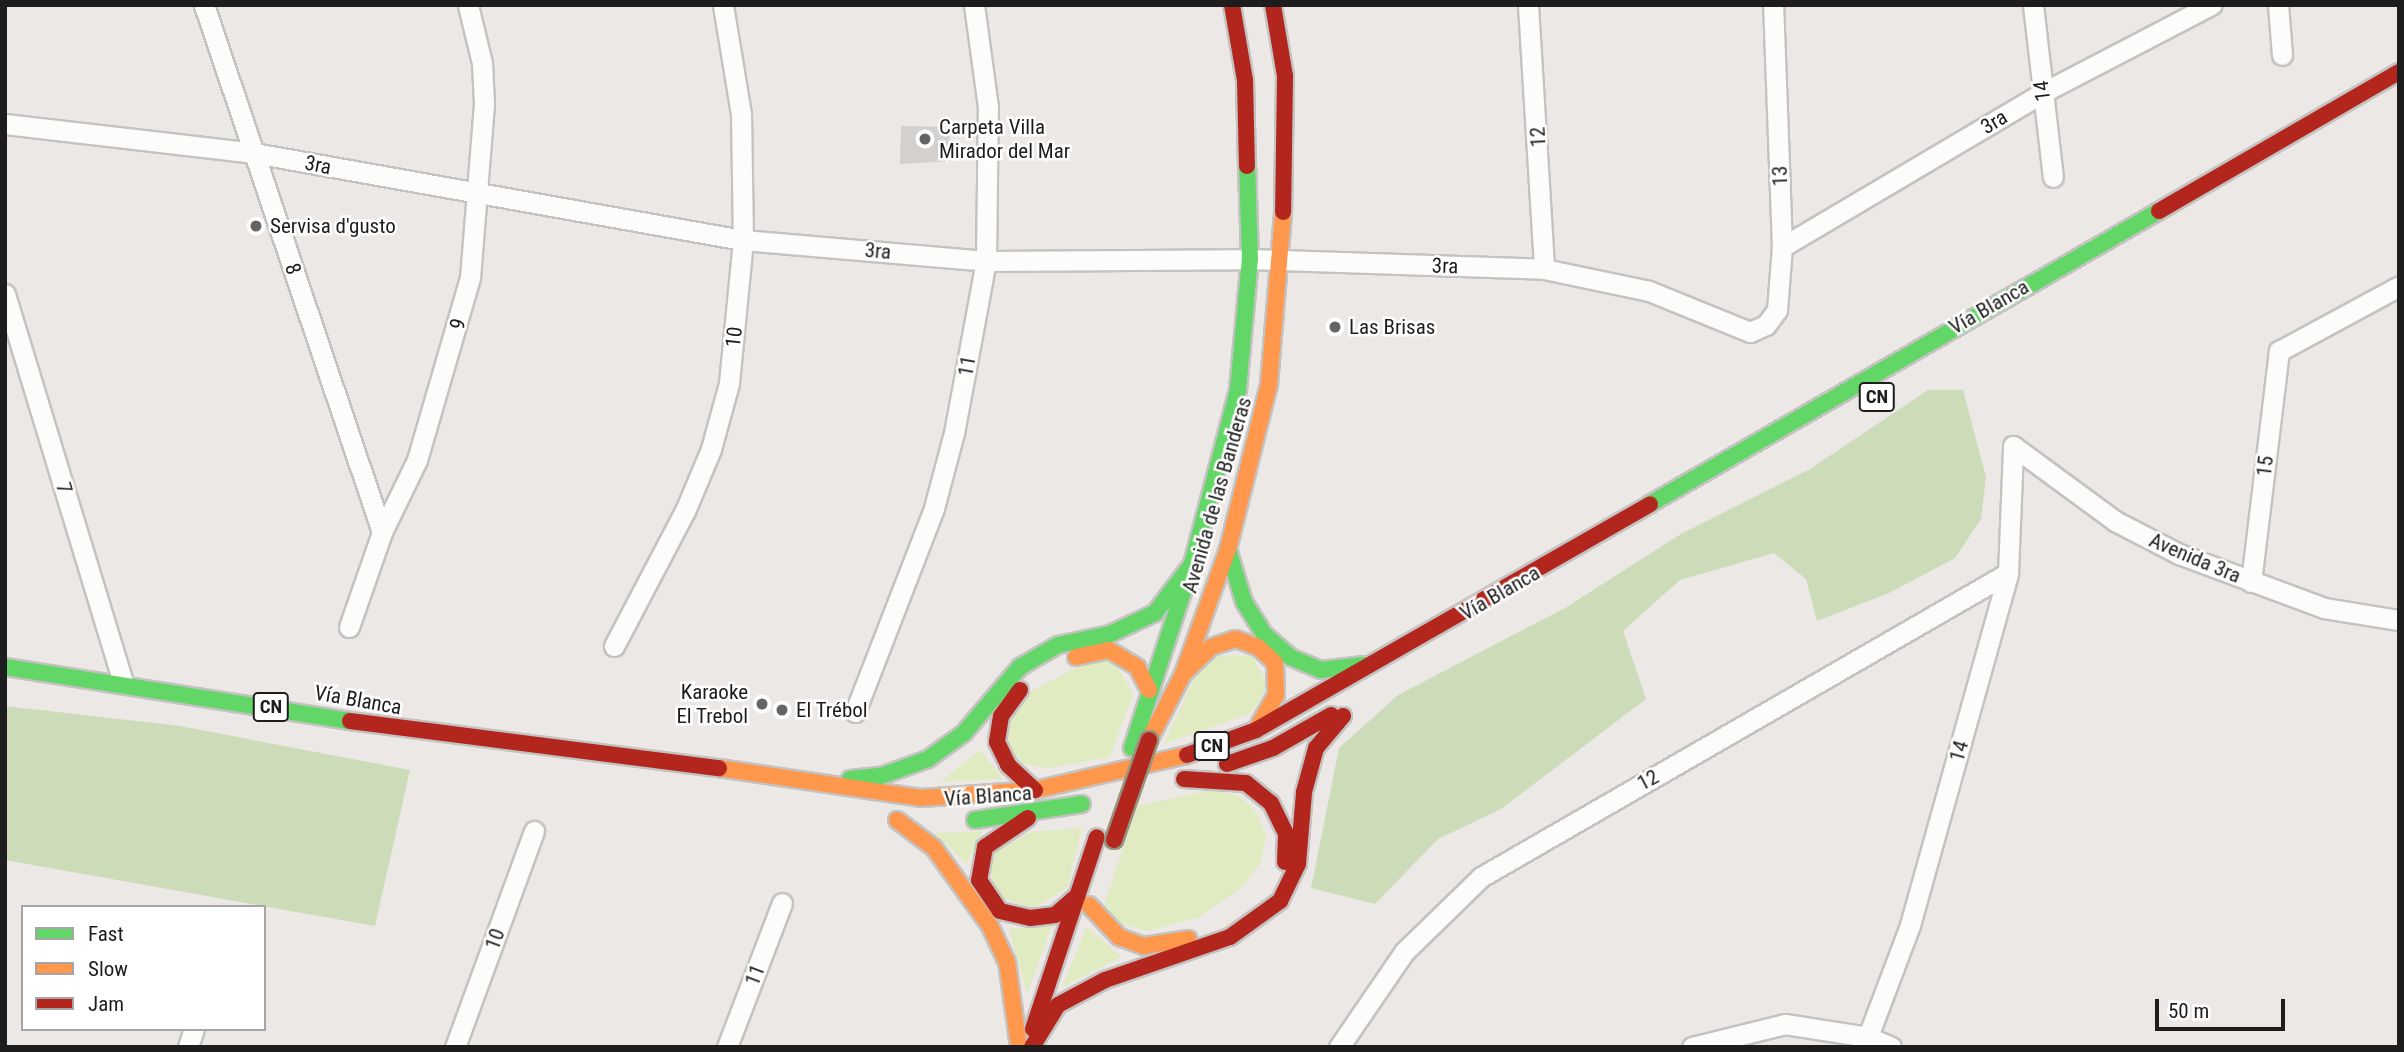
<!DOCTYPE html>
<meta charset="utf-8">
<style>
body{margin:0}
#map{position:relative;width:2404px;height:1052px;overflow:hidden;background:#ece8e5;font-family:"Roboto Condensed",sans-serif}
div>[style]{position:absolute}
.grass>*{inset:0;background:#e0ebc1}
.forest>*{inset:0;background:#ccdcb8}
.building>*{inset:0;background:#d4d0cd}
.roads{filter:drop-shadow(2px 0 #c4c3c1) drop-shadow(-2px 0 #c4c3c1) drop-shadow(0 2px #c4c3c1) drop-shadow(0 -2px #c4c3c1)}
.street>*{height:19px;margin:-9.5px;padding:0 9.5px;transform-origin:9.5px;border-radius:9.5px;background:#fcfcfb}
.fast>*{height:16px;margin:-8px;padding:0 8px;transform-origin:8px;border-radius:8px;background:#63d668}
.slow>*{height:16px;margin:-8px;padding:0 8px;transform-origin:8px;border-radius:8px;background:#ff974d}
.jam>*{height:16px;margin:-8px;padding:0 8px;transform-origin:8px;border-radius:8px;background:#b3261e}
.bridges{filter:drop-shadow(2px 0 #97937c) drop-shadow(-2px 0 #97937c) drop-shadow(0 2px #97937c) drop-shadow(0 -2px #97937c)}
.jam-bridge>*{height:16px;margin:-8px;padding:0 8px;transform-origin:8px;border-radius:8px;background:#b3261e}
.dots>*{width:19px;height:19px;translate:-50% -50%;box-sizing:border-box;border:4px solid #fff;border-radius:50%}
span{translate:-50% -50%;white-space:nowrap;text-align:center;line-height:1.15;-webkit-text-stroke:5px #fff;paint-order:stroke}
.shield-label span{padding:2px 5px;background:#fff;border:2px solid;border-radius:5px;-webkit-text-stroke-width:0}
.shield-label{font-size:19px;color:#1d1d1d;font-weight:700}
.street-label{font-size:21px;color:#1d1d1d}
.poi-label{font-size:21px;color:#1d1d1d}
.left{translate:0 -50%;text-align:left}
.right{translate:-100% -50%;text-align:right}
.frame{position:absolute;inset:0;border:7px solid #1d1d1d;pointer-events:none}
.legend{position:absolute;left:21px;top:905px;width:245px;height:126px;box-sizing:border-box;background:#fff;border:2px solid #a5a5a5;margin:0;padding:9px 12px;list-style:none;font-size:21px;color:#1d1d1d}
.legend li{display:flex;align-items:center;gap:14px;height:35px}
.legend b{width:35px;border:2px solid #a5a5a5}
.scale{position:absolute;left:2155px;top:999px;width:130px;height:32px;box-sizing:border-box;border:4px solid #1d1d1d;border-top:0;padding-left:9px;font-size:21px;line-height:24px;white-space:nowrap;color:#1d1d1d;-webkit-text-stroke:5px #fff;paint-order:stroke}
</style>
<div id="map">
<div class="grass">
<div style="clip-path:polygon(1252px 655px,1268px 686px,1251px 713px,1164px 744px,1196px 675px,1211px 657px)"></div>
<div style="clip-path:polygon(1090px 661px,1114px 661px,1133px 694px,1110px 757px,1047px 768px,1020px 764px,1006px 747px,1008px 720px,1025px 694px)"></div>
<div style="clip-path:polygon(980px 750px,1003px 779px,940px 782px)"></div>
<div style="clip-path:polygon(1212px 790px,1239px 796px,1254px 809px,1266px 835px,1261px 862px,1241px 888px,1199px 917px,1147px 931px,1120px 923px,1104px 907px,1137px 806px)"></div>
<div style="clip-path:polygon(1082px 828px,1067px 888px,1032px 909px,994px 894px,989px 856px,1030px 832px)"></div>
<div style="clip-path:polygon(982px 831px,967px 864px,935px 833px)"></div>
<div style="clip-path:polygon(1052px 925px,1027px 994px,1009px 929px)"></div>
<div style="clip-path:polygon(1087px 927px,1121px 957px,1062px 987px)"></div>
</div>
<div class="forest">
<div style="clip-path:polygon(1928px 390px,1963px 390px,1986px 477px,1981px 519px,1955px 558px,1889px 593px,1817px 621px,1806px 579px,1774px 553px,1680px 580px,1623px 631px,1646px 699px,1501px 809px,1438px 839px,1375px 904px,1311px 888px,1339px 748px,1398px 695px,1565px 608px,1681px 534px,1810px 469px)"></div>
<div style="clip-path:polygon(5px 706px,180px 726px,410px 770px,375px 926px,5px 860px)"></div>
</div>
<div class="building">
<div style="clip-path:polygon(901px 126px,948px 127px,953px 161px,900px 164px)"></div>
</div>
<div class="roads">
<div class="street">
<div style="left:204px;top:5px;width:556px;rotate:71.34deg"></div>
<div style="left:1528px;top:5px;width:264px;rotate:86.5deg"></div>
<div style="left:2033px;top:5px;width:173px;rotate:83.4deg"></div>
<div style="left:2278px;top:5px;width:50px;rotate:85.4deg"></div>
<div style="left:5px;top:124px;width:251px;rotate:6.6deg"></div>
<div style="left:254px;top:153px;width:497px;rotate:10.1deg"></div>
<div style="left:743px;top:240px;width:244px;rotate:4.9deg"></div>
<div style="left:986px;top:261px;width:264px;rotate:-0.4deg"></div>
<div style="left:1250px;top:259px;width:294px;rotate:1.9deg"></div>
<div style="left:1544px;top:269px;width:107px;rotate:11.8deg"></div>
<div style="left:1649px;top:291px;width:109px;rotate:22.1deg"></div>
<div style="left:1750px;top:332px;width:17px;rotate:-24deg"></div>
<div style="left:1766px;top:325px;width:19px;rotate:-54deg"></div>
<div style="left:1777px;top:310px;width:63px;rotate:-85.5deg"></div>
<div style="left:1782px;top:247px;width:242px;rotate:-92.1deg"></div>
<div style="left:1782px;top:247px;width:302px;rotate:-30.6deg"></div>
<div style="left:2042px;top:93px;width:191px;rotate:-27.5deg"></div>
<div style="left:5px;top:294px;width:407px;rotate:73.1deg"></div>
<div style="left:2013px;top:446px;width:127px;rotate:36.3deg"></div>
<div style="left:2115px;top:521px;width:72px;rotate:27.3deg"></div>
<div style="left:2179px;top:554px;width:155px;rotate:20.4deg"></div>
<div style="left:2324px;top:608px;width:76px;rotate:9.1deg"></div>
<div style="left:2251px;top:582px;width:233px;rotate:-83.1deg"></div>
<div style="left:2279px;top:351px;width:136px;rotate:-28.4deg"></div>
<div style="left:349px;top:627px;width:101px;rotate:-70.8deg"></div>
<div style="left:382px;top:532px;width:80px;rotate:-64.1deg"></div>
<div style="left:417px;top:460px;width:190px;rotate:-73.8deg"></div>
<div style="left:470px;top:278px;width:175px;rotate:-85.4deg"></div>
<div style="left:484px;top:104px;width:41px;rotate:-92.8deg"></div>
<div style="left:482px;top:63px;width:60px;rotate:-103.6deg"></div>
<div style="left:614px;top:646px;width:153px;rotate:-62.3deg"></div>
<div style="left:685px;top:511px;width:67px;rotate:-67.2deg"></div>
<div style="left:711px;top:449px;width:68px;rotate:-74.7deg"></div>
<div style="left:729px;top:383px;width:144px;rotate:-84.4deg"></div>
<div style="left:743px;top:240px;width:126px;rotate:-90.9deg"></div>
<div style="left:741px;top:114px;width:110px;rotate:-99.4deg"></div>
<div style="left:855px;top:712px;width:219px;rotate:-68.8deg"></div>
<div style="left:934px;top:508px;width:78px;rotate:-75.1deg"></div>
<div style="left:954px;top:433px;width:175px;rotate:-79.5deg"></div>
<div style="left:986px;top:261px;width:154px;rotate:-89.3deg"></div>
<div style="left:988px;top:107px;width:103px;rotate:-97.8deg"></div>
<div style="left:188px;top:1047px;width:19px;rotate:-72deg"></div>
<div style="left:455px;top:1047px;width:230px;rotate:-69.9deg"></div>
<div style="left:727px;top:1047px;width:154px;rotate:-69.1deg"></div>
<div style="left:1339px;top:1047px;width:115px;rotate:-55.6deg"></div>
<div style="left:1404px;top:952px;width:107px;rotate:-44.2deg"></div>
<div style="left:1481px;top:877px;width:608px;rotate:-29.98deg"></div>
<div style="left:1692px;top:1047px;width:96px;rotate:-13.9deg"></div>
<div style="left:1785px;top:1024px;width:84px;rotate:8.9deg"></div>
<div style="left:1868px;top:1037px;width:25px;rotate:23deg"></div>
<div style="left:1864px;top:1047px;width:130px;rotate:-69.3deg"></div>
<div style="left:1910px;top:925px;width:365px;rotate:-74.4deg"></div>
<div style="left:2008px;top:573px;width:127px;rotate:-87.7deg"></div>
</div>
<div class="fast">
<div style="left:1650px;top:504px;width:587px;rotate:-29.93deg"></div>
<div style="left:1228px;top:549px;width:55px;rotate:73.2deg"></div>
<div style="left:1244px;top:602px;width:39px;rotate:58deg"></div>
<div style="left:1265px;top:635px;width:33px;rotate:41deg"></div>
<div style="left:1290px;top:657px;width:33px;rotate:23deg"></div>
<div style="left:1320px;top:670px;width:44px;rotate:-6.5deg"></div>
<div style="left:5px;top:667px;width:349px;rotate:8.9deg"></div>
<div style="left:1132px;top:748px;width:194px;rotate:-71.9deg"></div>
<div style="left:1192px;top:564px;width:180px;rotate:-75.2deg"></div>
<div style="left:1238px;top:390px;width:132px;rotate:-84.8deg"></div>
<div style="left:1250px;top:259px;width:93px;rotate:-91.8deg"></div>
<div style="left:850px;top:779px;width:31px;rotate:-6deg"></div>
<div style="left:881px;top:776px;width:50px;rotate:-19.9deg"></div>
<div style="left:928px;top:759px;width:44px;rotate:-35.8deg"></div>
<div style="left:964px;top:733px;width:87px;rotate:-49.7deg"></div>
<div style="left:1020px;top:667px;width:44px;rotate:-30.1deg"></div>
<div style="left:1058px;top:645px;width:53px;rotate:-11.9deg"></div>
<div style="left:1110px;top:634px;width:50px;rotate:-25deg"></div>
<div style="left:1155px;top:613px;width:61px;rotate:-52.9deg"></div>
<div style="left:975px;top:820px;width:108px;rotate:-8.5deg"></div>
</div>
<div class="slow">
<div style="left:1076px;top:657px;width:34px;rotate:-12deg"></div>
<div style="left:1109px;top:650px;width:33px;rotate:31deg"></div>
<div style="left:1137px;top:667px;width:26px;rotate:62deg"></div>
<div style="left:1183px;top:674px;width:39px;rotate:-44deg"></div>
<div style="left:1211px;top:647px;width:26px;rotate:-18deg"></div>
<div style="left:1236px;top:639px;width:23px;rotate:20deg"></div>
<div style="left:1258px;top:647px;width:23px;rotate:43deg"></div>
<div style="left:1275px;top:663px;width:32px;rotate:88deg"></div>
<div style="left:1276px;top:695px;width:40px;rotate:119.7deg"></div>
<div style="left:1149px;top:740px;width:74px;rotate:-62.7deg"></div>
<div style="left:1183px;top:674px;width:133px;rotate:-70.2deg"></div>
<div style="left:1228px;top:549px;width:170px;rotate:-76deg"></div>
<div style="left:1269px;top:384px;width:173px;rotate:-85.3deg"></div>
<div style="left:719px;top:768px;width:204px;rotate:8.4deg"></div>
<div style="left:921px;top:798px;width:114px;rotate:-4deg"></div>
<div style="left:1035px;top:790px;width:156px;rotate:-13deg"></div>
<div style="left:897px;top:820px;width:46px;rotate:37.1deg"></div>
<div style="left:934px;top:848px;width:96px;rotate:54.3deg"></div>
<div style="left:990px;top:926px;width:40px;rotate:65deg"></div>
<div style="left:1007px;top:962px;width:86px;rotate:82deg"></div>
<div style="left:1089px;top:905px;width:44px;rotate:46.8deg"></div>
<div style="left:1119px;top:937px;width:27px;rotate:20deg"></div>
<div style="left:1144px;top:946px;width:45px;rotate:-9deg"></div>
</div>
<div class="jam">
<div style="left:1232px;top:5px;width:76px;rotate:80.2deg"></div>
<div style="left:1245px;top:80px;width:86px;rotate:88.7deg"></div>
<div style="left:1273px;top:5px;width:72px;rotate:80.4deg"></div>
<div style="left:1285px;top:76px;width:136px;rotate:90.8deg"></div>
<div style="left:2159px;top:211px;width:277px;rotate:-30.1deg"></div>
<div style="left:1020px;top:690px;width:32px;rotate:126deg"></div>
<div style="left:1001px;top:716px;width:26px;rotate:99deg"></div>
<div style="left:997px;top:742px;width:25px;rotate:64deg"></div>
<div style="left:1008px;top:765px;width:37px;rotate:43deg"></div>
<div style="left:350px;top:721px;width:372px;rotate:7.3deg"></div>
<div style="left:1187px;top:755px;width:73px;rotate:-19.9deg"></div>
<div style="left:1256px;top:730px;width:454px;rotate:-29.8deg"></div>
<div style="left:1227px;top:764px;width:49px;rotate:-19.2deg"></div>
<div style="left:1273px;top:748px;width:67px;rotate:-29.6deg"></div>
<div style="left:1184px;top:779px;width:62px;rotate:3.7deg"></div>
<div style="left:1246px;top:783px;width:32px;rotate:39deg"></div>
<div style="left:1271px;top:803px;width:34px;rotate:64deg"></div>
<div style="left:1286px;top:834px;width:28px;rotate:92deg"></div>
<div style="left:1028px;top:818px;width:52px;rotate:146deg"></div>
<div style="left:985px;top:847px;width:34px;rotate:100deg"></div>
<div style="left:979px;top:880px;width:37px;rotate:56deg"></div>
<div style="left:1000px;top:911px;width:31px;rotate:13deg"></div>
<div style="left:1030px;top:918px;width:25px;rotate:-7deg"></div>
<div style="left:1055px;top:915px;width:30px;rotate:-41deg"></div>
<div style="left:1033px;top:1029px;width:202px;rotate:-71.6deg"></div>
<div style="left:1032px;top:1047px;width:49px;rotate:-58.2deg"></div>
<div style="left:1058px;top:1005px;width:53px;rotate:-28deg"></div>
<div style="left:1105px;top:980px;width:132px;rotate:-19deg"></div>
<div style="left:1230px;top:937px;width:62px;rotate:-35.8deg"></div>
<div style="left:1280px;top:901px;width:41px;rotate:-64.1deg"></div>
<div style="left:1298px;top:864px;width:72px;rotate:-85.2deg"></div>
<div style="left:1304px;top:792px;width:46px;rotate:-74.7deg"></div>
<div style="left:1316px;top:748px;width:42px;rotate:-49.8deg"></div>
</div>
</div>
<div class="bridges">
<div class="jam-bridge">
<div style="left:1114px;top:840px;width:106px;rotate:-70.7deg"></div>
</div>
</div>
<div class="dots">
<div style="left:925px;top:139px;background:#656463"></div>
<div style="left:256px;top:226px;background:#656463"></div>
<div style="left:1335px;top:327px;background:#656463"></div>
<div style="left:762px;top:704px;background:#656463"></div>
<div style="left:782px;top:710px;background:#656463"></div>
</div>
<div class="shield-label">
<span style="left:1877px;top:397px">CN</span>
<span style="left:271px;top:707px">CN</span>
<span style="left:1212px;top:746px">CN</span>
</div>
<div class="street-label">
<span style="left:2042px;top:91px;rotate:-97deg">14</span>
<span style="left:1994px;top:122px;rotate:-31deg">3ra</span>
<span style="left:1538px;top:137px;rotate:-93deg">12</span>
<span style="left:318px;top:165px;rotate:11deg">3ra</span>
<span style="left:1780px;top:176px;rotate:-92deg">13</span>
<span style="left:878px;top:251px;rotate:5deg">3ra</span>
<span style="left:1445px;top:266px;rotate:2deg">3ra</span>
<span style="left:293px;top:269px;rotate:71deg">8</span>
<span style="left:1989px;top:307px;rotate:-30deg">Vía Blanca</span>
<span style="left:458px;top:324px;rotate:-75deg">9</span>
<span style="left:734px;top:337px;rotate:-84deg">10</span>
<span style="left:967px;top:366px;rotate:-80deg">11</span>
<span style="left:2265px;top:466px;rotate:-83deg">15</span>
<span style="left:64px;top:488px;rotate:73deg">7</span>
<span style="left:1217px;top:495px;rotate:-74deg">Avenida de las Banderas</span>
<span style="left:2195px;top:558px;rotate:23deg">Avenida 3ra</span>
<span style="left:1500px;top:593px;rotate:-30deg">Vía Blanca</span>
<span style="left:358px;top:700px;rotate:10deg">Vía Blanca</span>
<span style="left:1959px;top:751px;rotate:-74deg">14</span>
<span style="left:1648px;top:780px;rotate:-28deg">12</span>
<span style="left:988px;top:796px;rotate:-4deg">Vía Blanca</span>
<span style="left:495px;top:939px;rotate:-70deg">10</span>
<span style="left:755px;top:975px;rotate:-69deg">11</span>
</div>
<div class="poi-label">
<span class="left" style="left:939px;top:139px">Carpeta Villa<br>Mirador del Mar</span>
<span class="left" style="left:270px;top:226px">Servisa d'gusto</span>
<span class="left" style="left:1349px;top:327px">Las Brisas</span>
<span class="right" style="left:748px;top:704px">Karaoke<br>El Trebol</span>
<span class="left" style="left:796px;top:710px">El Trébol</span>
</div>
<div class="frame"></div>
<ul class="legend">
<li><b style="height:9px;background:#63d668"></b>Fast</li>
<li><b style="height:9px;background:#ff974d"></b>Slow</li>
<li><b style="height:9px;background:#b3261e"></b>Jam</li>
</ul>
<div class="scale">50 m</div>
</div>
